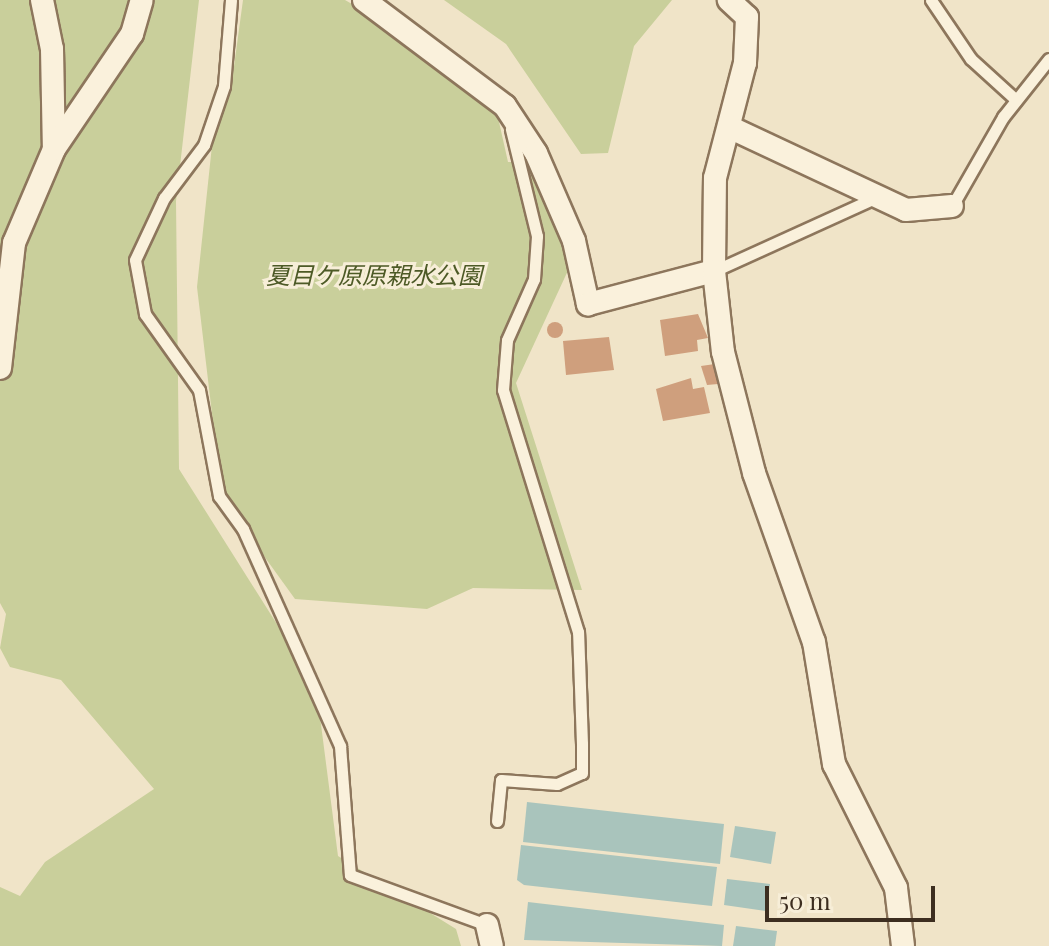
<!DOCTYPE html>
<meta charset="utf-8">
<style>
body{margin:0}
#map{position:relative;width:1049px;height:946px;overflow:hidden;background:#f0e4c8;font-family:"Playfair Display","Noto Sans JP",serif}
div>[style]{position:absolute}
.green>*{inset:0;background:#c9cf9b}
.water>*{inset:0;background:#a9c4bc}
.building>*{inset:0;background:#cf9f7d}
.round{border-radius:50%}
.roads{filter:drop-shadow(2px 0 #8d765c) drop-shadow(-2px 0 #8d765c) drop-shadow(0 2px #8d765c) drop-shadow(0 -2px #8d765c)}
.lane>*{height:11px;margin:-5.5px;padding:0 5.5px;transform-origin:5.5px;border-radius:5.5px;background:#faf1dc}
.street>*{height:22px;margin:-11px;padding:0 11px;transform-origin:11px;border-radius:11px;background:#faf1dc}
span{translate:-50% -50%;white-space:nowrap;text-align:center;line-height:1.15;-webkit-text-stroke:6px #f7eed8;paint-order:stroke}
.park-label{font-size:24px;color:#4d5a26;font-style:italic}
.scale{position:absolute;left:765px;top:886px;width:170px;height:36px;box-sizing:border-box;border:4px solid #3d2e20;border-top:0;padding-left:10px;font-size:24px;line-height:28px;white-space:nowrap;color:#3d2e20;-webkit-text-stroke:6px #f7eed8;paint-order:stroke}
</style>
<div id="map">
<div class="green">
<div style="clip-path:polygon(0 0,199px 0,176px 201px,179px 469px,316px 686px,338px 856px,456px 929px,461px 946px,0 946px,0 887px,20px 896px,45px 862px,154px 789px,61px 680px,10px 667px,0 648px,6px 614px,0 603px)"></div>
<div style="clip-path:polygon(243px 0,345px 0,447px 59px,495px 104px,508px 162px,530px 162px,571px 264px,516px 383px,582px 590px,473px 588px,427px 609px,295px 599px,222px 498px,197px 287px,213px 136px,232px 81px)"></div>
<div style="clip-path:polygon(444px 0,672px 0,634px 46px,608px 153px,581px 154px,506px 44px)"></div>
</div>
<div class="water">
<div style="clip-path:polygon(527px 802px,724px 824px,720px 864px,523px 842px)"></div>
<div style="clip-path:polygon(735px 826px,776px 832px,771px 864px,730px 857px)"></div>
<div style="clip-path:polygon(521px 845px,717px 867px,712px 906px,524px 885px,517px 880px)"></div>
<div style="clip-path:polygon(727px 879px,770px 884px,766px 911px,724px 905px)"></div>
<div style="clip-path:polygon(528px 902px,724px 925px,722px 946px,524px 940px)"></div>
<div style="clip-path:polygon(736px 926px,777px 931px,775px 946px,733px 946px)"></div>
</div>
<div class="building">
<div style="clip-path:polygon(698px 314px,708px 338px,697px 340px,698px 351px,665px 356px,660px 320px)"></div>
<div class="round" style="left:547px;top:322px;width:16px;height:16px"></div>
<div style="clip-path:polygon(609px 337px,614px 370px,566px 375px,563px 341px)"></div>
<div style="clip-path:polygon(715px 364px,718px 384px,707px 385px,701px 366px)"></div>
<div style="clip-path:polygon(691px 378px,693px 389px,704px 387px,710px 413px,663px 421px,656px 389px)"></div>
</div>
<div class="roads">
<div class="lane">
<div style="left:231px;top:0;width:86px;rotate:94.7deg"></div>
<div style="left:224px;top:86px;width:62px;rotate:108.7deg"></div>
<div style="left:204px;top:145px;width:66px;rotate:127deg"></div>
<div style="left:164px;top:198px;width:68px;rotate:115.1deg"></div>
<div style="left:135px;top:260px;width:55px;rotate:79.5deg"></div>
<div style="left:145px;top:314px;width:93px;rotate:54.6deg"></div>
<div style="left:199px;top:390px;width:108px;rotate:79.3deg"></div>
<div style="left:219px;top:496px;width:41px;rotate:54deg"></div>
<div style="left:243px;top:529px;width:238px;rotate:65.9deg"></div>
<div style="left:340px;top:746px;width:129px;rotate:85.6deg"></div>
<div style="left:350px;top:875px;width:146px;rotate:20.1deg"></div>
<div style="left:931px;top:0;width:71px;rotate:55.9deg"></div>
<div style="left:971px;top:59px;width:61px;rotate:42.3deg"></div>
<div style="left:952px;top:206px;width:103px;rotate:-60.2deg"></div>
<div style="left:1003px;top:117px;width:74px;rotate:-51.6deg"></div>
<div style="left:714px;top:271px;width:177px;rotate:-24.4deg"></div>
<div style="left:497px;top:821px;width:41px;rotate:-84.4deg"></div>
<div style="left:501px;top:780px;width:56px;rotate:4.1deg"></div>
<div style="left:557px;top:784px;width:27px;rotate:-24deg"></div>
<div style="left:582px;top:773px;width:29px;rotate:-90deg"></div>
<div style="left:582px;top:744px;width:112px;rotate:-92deg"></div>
<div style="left:578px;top:632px;width:253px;rotate:-107.2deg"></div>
<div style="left:503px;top:390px;width:50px;rotate:-85.4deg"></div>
<div style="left:507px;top:340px;width:67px;rotate:-66.1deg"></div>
<div style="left:534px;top:279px;width:43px;rotate:-86deg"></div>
<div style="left:537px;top:236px;width:110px;rotate:-103.7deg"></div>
</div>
<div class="street">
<div style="left:42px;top:0;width:50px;rotate:78.5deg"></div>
<div style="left:52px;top:49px;width:100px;rotate:88.9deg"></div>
<div style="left:364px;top:0;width:176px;rotate:36.9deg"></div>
<div style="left:505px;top:106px;width:56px;rotate:56.6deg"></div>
<div style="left:536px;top:153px;width:96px;rotate:66.6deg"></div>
<div style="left:574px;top:241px;width:65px;rotate:77.5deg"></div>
<div style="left:588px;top:304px;width:130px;rotate:-14.7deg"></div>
<div style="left:714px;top:271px;width:93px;rotate:-89.4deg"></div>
<div style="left:715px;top:178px;width:119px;rotate:-75.4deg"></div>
<div style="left:745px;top:63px;width:46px;rotate:-87.5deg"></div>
<div style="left:747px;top:17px;width:25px;rotate:-137deg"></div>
<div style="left:729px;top:127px;width:195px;rotate:25.1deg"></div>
<div style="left:906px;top:210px;width:46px;rotate:-5deg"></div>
<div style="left:714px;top:271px;width:81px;rotate:83.7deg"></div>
<div style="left:723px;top:352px;width:125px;rotate:75.6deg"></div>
<div style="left:754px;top:473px;width:179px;rotate:70.5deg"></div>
<div style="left:814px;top:642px;width:124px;rotate:80.7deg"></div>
<div style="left:834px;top:764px;width:139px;rotate:63.4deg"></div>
<div style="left:896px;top:888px;width:58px;rotate:83.1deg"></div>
<div style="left:0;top:368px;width:126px;rotate:-83.6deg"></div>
<div style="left:14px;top:243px;width:102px;rotate:-66.9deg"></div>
<div style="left:54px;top:149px;width:139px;rotate:-55.9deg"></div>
<div style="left:132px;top:34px;width:35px;rotate:-74deg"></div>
<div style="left:487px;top:925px;width:22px;rotate:77deg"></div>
</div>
</div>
<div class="park-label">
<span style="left:374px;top:275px">夏目ケ原原親水公園</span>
</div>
<div class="scale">50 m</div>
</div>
